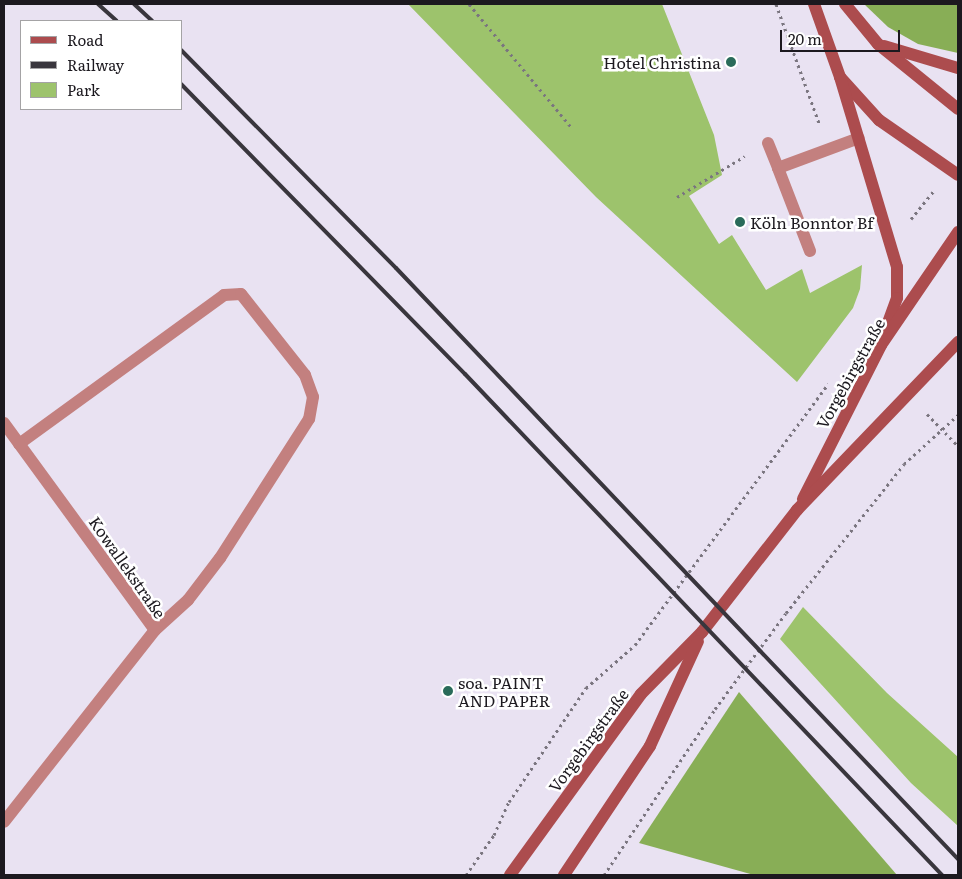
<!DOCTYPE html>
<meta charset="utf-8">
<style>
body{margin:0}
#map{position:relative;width:962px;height:879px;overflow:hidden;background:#e9e2f2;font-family:Literata,serif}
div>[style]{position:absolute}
.green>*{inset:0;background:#9dc36c}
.forest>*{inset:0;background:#88ae56}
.path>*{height:3px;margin-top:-1.5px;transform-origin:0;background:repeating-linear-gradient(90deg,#7a757f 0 2.5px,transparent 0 6.5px)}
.service>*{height:12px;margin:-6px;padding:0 6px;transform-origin:6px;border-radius:6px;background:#c3807f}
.minor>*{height:12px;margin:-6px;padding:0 6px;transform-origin:6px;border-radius:6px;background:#c3807f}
.secondary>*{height:12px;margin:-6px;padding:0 6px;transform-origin:6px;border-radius:6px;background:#ac4c4e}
.rail>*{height:4px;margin:-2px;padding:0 2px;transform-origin:2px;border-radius:2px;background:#39363d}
.dots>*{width:14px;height:14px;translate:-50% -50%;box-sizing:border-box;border:2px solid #fff;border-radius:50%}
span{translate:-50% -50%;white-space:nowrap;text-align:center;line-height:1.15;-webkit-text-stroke:5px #fff;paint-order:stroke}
.poi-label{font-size:16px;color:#1c191f}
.right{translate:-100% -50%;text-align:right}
.left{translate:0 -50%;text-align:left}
.street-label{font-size:16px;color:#1c191f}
.frame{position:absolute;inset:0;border:5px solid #1c191f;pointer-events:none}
.legend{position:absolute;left:20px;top:20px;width:162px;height:90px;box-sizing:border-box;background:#fff;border:1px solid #a4a3a5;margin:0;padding:6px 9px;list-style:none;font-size:15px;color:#1c191f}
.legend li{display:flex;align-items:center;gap:10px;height:25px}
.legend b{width:25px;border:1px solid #a4a3a5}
.scale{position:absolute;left:780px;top:30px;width:120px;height:22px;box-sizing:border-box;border:2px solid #1c191f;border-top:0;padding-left:6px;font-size:15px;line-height:18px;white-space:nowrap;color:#1c191f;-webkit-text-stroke:4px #fff;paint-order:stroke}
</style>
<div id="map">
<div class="green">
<div style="clip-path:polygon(408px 4px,662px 4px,714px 135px,722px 175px,689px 196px,719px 244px,732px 235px,766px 290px,802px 269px,810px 293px,862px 265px,860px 289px,853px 308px,797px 382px,596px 197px)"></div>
<div style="clip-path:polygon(803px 607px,887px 693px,958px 757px,958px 826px,911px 783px,780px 639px)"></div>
</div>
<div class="forest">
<div style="clip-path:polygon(864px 4px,958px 4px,958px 53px,918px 44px,888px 27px)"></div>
<div style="clip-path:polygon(739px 692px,897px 875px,754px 875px,639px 843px)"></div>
</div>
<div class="path">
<div style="left:469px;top:4px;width:160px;rotate:50.3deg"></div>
<div style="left:776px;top:4px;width:127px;rotate:70.1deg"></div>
<div style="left:677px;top:197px;width:79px;rotate:-31.1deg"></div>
<div style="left:911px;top:219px;width:36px;rotate:-51deg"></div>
<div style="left:927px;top:414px;width:45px;rotate:45.9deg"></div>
<div style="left:466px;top:875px;width:49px;rotate:-55deg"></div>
<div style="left:494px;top:835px;width:36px;rotate:-66deg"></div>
<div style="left:509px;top:802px;width:138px;rotate:-56deg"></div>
<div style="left:586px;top:688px;width:65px;rotate:-41.3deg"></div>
<div style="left:635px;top:645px;width:325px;rotate:-53.5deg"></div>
<div style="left:604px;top:875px;width:200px;rotate:-56.2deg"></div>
<div style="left:715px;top:709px;width:119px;rotate:-53.5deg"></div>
<div style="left:786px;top:613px;width:190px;rotate:-51.6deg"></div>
<div style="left:904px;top:464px;width:73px;rotate:-42.2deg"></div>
</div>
<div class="service">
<div style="left:768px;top:143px;width:27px;rotate:68deg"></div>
<div style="left:810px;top:251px;width:89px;rotate:-111.1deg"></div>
<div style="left:778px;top:168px;width:86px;rotate:-20.3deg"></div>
<div style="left:19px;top:444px;width:253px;rotate:-36deg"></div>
<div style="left:224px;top:295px;width:17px;rotate:-3deg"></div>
<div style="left:241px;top:294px;width:103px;rotate:51.7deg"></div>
<div style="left:305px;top:375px;width:23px;rotate:70deg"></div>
<div style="left:313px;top:397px;width:22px;rotate:100deg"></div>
<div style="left:309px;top:419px;width:165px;rotate:122.6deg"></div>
<div style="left:220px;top:558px;width:53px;rotate:127.3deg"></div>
<div style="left:188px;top:600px;width:45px;rotate:137.7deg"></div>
</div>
<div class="minor">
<div style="left:4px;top:423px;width:256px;rotate:53.9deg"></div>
<div style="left:155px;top:630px;width:244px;rotate:128.2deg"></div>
</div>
<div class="secondary">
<div style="left:814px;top:4px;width:77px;rotate:70.4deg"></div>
<div style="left:840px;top:77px;width:58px;rotate:47.8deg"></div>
<div style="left:879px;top:120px;width:96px;rotate:34.8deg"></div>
<div style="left:845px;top:4px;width:52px;rotate:50.5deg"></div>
<div style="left:878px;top:44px;width:103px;rotate:39.1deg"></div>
<div style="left:884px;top:46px;width:77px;rotate:16.6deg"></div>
<div style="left:840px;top:77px;width:198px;rotate:73.3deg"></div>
<div style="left:897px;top:267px;width:31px;rotate:90deg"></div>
<div style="left:897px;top:298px;width:32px;rotate:110deg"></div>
<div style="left:803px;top:499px;width:173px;rotate:-63.1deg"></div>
<div style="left:881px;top:345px;width:137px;rotate:-55.7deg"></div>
<div style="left:510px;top:875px;width:223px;rotate:-54.1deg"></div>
<div style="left:641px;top:694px;width:87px;rotate:-45.5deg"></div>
<div style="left:702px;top:632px;width:155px;rotate:-52.1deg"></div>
<div style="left:797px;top:510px;width:233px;rotate:-46.2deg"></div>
<div style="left:564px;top:875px;width:155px;rotate:-56.3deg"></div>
<div style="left:650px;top:746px;width:115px;rotate:-65.4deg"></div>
</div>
<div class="rail">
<div style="left:98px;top:4px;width:25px;rotate:42deg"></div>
<div style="left:134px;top:4px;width:25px;rotate:43deg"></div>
<div style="left:181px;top:50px;width:306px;rotate:45.4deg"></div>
<div style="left:396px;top:268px;width:816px;rotate:46.44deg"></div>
<div style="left:181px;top:84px;width:406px;rotate:45.6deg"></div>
<div style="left:465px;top:374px;width:692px;rotate:46.41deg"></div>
</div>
<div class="dots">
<div style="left:731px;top:62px;background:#2a6b5a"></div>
<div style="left:740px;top:222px;background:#2a6b5a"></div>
<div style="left:448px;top:691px;background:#2a6b5a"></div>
</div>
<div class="poi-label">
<span class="right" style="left:721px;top:62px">Hotel Christina</span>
<span class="left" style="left:750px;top:222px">Köln Bonntor Bf</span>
<span class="left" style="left:458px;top:691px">soa. PAINT<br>AND PAPER</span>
</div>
<div class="street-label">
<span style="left:850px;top:373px;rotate:-61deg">Vorgebirgstraße</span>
<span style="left:128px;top:567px;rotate:55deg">Kowallekstraße</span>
<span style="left:588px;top:740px;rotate:-54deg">Vorgebirgstraße</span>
</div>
<div class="frame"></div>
<ul class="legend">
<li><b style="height:6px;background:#ac4c4e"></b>Road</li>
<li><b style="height:6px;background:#39363d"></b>Railway</li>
<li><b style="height:14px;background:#9dc36c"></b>Park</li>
</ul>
<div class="scale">20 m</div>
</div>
